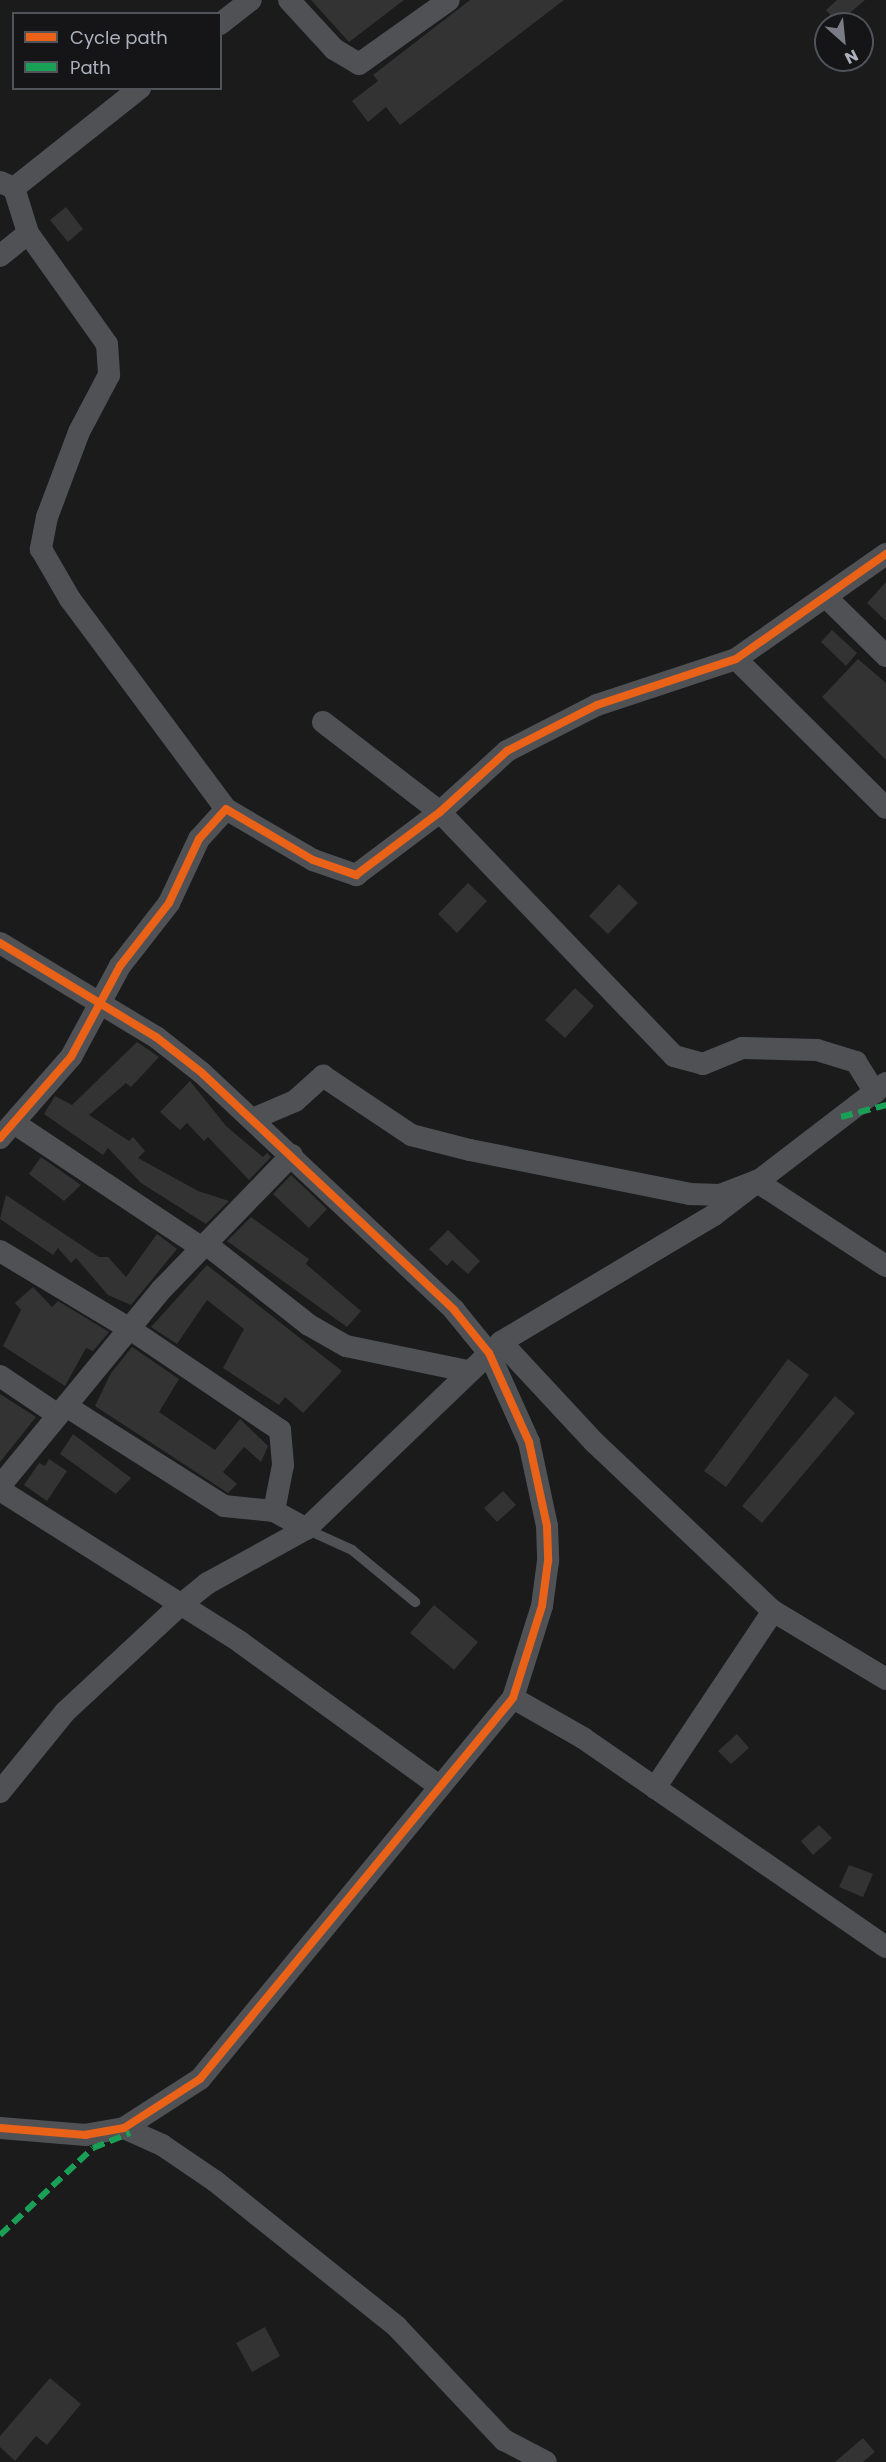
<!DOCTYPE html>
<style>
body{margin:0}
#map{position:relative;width:886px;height:2462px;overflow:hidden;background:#1b1b1c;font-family:Poppins,sans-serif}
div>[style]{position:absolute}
.building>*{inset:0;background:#333334}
.service>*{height:10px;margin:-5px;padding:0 5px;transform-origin:5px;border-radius:5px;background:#4f5155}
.minor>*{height:22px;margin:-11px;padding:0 11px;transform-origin:11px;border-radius:11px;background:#4f5155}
.quiet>*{height:6px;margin-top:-3px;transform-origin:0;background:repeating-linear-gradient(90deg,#1a9f57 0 12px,transparent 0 18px)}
.cycleway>*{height:8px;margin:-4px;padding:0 4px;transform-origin:4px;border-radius:4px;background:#ea6118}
span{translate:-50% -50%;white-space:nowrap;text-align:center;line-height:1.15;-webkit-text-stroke:5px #151518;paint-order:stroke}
.legend{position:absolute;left:12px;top:12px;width:210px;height:78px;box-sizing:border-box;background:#151518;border:2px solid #51535a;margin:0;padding:8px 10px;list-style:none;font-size:18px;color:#acb1bd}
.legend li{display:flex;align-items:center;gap:12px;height:30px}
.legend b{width:30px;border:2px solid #51535a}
.north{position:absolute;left:814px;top:12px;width:60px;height:60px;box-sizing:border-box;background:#151518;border:2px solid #51535a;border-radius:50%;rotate:153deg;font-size:16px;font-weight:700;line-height:24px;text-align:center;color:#acb1bd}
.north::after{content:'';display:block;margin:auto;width:21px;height:27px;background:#797c85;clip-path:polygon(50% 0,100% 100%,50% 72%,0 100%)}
</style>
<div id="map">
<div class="building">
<div style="clip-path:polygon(311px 0,404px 0,349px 42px)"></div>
<div style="clip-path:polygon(470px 0,564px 0,400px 125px,386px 107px,368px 122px,352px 101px,378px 81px,373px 75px)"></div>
<div style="clip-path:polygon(837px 0,865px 0,838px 23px,826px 10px)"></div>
<div style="clip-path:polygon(66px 207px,83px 229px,68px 242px,50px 220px)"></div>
<div style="clip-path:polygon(886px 582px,886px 621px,867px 603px)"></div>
<div style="clip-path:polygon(832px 630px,857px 653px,846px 666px,821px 642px)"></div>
<div style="clip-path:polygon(858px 659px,886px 683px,886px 760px,822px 697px)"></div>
<div style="clip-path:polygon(468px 883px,487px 901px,457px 933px,438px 914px)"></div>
<div style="clip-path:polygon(619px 884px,638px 903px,608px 934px,589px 916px)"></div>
<div style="clip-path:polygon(575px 988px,594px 1006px,565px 1038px,545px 1020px)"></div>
<div style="clip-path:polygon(137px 1042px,159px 1057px,131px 1087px,126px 1083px,89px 1115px,129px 1141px,133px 1137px,145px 1151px,138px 1158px,198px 1191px,229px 1201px,206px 1224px,141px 1183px,108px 1148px,103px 1155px,44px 1114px,55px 1096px,72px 1105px)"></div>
<div style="clip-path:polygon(190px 1081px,226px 1126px,263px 1157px,267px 1153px,271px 1157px,249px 1180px,208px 1137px,204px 1141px,187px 1123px,180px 1130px,160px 1112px)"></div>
<div style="clip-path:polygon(41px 1157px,81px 1185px,64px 1201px,29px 1174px)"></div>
<div style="clip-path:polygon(291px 1175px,327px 1209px,309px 1228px,273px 1194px)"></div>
<div style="clip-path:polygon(6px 1195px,99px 1257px,108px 1257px,126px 1277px,157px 1234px,177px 1249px,131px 1305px,108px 1295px,76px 1258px,71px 1263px,58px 1248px,53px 1255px,0 1219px)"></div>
<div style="clip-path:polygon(251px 1217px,309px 1259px,306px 1264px,361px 1311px,347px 1327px,227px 1241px)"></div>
<div style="clip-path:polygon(448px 1230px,480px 1261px,468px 1274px,452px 1260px,447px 1266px,429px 1249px)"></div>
<div style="clip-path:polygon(207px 1265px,342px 1371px,303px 1413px,285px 1397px,279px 1405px,223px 1368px,244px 1329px,207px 1300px,177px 1344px,151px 1327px)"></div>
<div style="clip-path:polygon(33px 1287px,52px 1307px,58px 1301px,109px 1332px,93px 1351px,86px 1348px,65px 1386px,3px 1346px,21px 1310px,15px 1303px)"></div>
<div style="clip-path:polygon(132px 1347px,179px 1379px,159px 1412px,215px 1450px,240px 1419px,268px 1446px,261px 1462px,244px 1447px,223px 1472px,237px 1484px,228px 1493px,95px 1406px,111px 1373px)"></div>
<div style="clip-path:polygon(788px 1359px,809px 1375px,726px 1487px,704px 1471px)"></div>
<div style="clip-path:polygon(0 1394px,36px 1417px,0 1462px)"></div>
<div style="clip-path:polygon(835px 1396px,855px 1413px,762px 1523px,742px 1506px)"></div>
<div style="clip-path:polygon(73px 1434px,131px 1478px,116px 1494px,60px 1454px)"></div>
<div style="clip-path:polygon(49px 1459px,67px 1471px,47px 1501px,24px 1485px,39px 1463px,45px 1466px)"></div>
<div style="clip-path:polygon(503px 1491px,516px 1505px,497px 1522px,484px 1508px)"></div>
<div style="clip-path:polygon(434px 1605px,478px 1642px,454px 1670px,410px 1633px)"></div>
<div style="clip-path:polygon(737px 1734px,749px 1748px,731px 1764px,718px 1751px)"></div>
<div style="clip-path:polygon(819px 1825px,832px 1838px,813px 1855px,801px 1841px)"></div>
<div style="clip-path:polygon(849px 1865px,873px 1874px,863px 1897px,839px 1887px)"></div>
<div style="clip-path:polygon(265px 2327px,280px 2356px,252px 2372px,236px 2343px)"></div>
<div style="clip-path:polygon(50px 2378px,81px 2404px,47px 2445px,36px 2436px,15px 2461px,0 2447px,0 2436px)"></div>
<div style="clip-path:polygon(863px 2438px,875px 2452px,863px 2462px,835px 2462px)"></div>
</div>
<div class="service">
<div style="left:306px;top:1529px;width:51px;rotate:24.5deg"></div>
<div style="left:352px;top:1550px;width:82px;rotate:39.5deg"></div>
</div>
<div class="minor">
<div style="left:289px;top:0;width:67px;rotate:47.4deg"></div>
<div style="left:334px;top:49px;width:29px;rotate:31deg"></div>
<div style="left:359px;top:64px;width:110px;rotate:-35.4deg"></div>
<div style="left:220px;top:24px;width:39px;rotate:-38deg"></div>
<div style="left:0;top:182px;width:15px;rotate:23deg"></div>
<div style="left:14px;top:188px;width:161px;rotate:-38.4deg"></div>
<div style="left:28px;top:233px;width:136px;rotate:54.6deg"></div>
<div style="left:107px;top:344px;width:31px;rotate:86deg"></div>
<div style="left:109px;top:375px;width:64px;rotate:117.8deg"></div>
<div style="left:79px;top:432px;width:91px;rotate:110.6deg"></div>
<div style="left:47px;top:517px;width:33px;rotate:101deg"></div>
<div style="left:41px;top:549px;width:58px;rotate:59.9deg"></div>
<div style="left:70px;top:599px;width:262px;rotate:53.4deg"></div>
<div style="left:0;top:256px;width:36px;rotate:-39deg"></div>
<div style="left:28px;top:233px;width:47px;rotate:-107.3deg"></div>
<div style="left:826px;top:597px;width:84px;rotate:44.5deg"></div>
<div style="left:736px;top:659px;width:211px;rotate:44.8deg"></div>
<div style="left:323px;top:722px;width:148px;rotate:37.6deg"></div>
<div style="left:440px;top:812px;width:338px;rotate:46.2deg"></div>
<div style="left:674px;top:1056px;width:30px;rotate:15deg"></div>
<div style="left:703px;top:1064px;width:42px;rotate:-22.3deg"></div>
<div style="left:742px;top:1048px;width:75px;rotate:1.5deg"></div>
<div style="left:817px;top:1050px;width:41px;rotate:17.1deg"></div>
<div style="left:856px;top:1062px;width:36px;rotate:58deg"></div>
<div style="left:0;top:943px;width:182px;rotate:31.1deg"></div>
<div style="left:156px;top:1037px;width:58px;rotate:38deg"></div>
<div style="left:202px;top:1073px;width:346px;rotate:43.2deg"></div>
<div style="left:454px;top:1310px;width:55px;rotate:50.9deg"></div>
<div style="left:489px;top:1353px;width:98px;rotate:65.8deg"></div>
<div style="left:529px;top:1442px;width:86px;rotate:77.9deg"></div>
<div style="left:547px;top:1526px;width:35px;rotate:88deg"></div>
<div style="left:548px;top:1561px;width:45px;rotate:97.6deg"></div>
<div style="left:542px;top:1606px;width:96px;rotate:107.5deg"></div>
<div style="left:513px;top:1698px;width:493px;rotate:129.4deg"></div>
<div style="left:200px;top:2079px;width:90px;rotate:147.2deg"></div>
<div style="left:124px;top:2128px;width:39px;rotate:170deg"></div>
<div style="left:86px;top:2135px;width:86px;rotate:-175.3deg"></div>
<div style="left:253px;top:1119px;width:46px;rotate:-23.2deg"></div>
<div style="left:295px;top:1101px;width:38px;rotate:-42deg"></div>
<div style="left:323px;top:1076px;width:106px;rotate:33.8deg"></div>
<div style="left:411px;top:1135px;width:61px;rotate:14.3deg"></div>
<div style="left:470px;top:1150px;width:224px;rotate:11.3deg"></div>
<div style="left:690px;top:1194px;width:30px;rotate:2deg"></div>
<div style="left:720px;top:1195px;width:39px;rotate:-21deg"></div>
<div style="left:756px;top:1181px;width:155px;rotate:33.2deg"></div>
<div style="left:14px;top:1123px;width:226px;rotate:33.6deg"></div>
<div style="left:0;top:1138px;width:108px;rotate:-48.8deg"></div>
<div style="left:71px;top:1057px;width:103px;rotate:-61.7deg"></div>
<div style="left:120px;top:966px;width:80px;rotate:-52.1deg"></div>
<div style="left:169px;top:903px;width:71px;rotate:-64.9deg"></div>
<div style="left:199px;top:839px;width:40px;rotate:-48deg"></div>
<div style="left:226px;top:809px;width:101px;rotate:30.4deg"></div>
<div style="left:313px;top:860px;width:46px;rotate:19.2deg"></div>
<div style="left:356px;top:875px;width:105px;rotate:-36.9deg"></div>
<div style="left:440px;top:812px;width:91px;rotate:-42.3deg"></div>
<div style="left:507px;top:751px;width:101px;rotate:-27.1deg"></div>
<div style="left:597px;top:705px;width:146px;rotate:-18.3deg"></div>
<div style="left:736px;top:659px;width:183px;rotate:-35deg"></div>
<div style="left:206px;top:1244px;width:131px;rotate:38.2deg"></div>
<div style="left:309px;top:1325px;width:43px;rotate:29.6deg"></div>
<div style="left:346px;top:1346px;width:124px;rotate:11.7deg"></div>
<div style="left:0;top:1251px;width:152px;rotate:31deg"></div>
<div style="left:130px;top:1329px;width:181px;rotate:34deg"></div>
<div style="left:280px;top:1430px;width:35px;rotate:85deg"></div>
<div style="left:283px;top:1465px;width:47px;rotate:101.1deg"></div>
<div style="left:274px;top:1511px;width:37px;rotate:29deg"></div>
<div style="left:501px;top:1342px;width:137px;rotate:47.1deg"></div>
<div style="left:594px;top:1442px;width:246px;rotate:43.4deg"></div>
<div style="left:773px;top:1611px;width:132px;rotate:31deg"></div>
<div style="left:0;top:1376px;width:70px;rotate:33.9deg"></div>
<div style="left:66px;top:1406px;width:187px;rotate:32.3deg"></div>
<div style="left:224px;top:1506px;width:50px;rotate:5.7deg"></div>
<div style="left:0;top:1486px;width:254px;rotate:-50.6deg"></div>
<div style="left:161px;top:1290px;width:188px;rotate:-45.9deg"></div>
<div style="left:0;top:1490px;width:284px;rotate:32.3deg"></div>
<div style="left:240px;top:1642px;width:246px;rotate:35.9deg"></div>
<div style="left:513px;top:1698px;width:81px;rotate:29.7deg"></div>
<div style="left:583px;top:1738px;width:368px;rotate:34.6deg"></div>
<div style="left:655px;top:1788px;width:213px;rotate:-56.3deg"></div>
<div style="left:0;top:1792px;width:103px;rotate:-50.9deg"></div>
<div style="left:65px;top:1712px;width:154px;rotate:-42.9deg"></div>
<div style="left:178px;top:1607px;width:38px;rotate:-39deg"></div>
<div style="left:208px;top:1583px;width:112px;rotate:-28.9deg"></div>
<div style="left:306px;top:1529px;width:270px;rotate:-43.8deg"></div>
<div style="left:501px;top:1342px;width:248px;rotate:-30.8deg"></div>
<div style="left:714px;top:1215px;width:217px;rotate:-37.5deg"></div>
<div style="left:124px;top:2128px;width:42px;rotate:24.1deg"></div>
<div style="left:162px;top:2145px;width:64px;rotate:34.2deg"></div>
<div style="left:215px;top:2181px;width:233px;rotate:38.7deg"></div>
<div style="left:397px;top:2327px;width:156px;rotate:46.6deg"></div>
<div style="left:504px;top:2440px;width:47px;rotate:27.6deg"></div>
</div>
<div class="quiet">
<div style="left:841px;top:1117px;width:47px;rotate:-14.9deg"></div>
<div style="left:0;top:2235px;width:127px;rotate:-43.1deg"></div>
<div style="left:93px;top:2148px;width:40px;rotate:-22deg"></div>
</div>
<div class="cycleway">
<div style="left:0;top:943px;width:182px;rotate:31.1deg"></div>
<div style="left:156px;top:1037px;width:58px;rotate:38deg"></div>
<div style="left:202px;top:1073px;width:346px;rotate:43.2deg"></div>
<div style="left:454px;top:1310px;width:55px;rotate:50.9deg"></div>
<div style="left:489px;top:1353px;width:98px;rotate:65.8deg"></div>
<div style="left:529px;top:1442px;width:86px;rotate:77.9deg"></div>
<div style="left:547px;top:1526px;width:35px;rotate:88deg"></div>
<div style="left:548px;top:1561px;width:45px;rotate:97.6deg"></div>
<div style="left:542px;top:1606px;width:96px;rotate:107.5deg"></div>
<div style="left:513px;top:1698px;width:493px;rotate:129.4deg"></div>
<div style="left:200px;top:2079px;width:90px;rotate:147.2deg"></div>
<div style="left:124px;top:2128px;width:39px;rotate:170deg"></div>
<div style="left:86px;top:2135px;width:86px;rotate:-175.3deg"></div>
<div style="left:0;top:1138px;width:108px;rotate:-48.8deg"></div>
<div style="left:71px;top:1057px;width:103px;rotate:-61.7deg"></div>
<div style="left:120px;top:966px;width:80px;rotate:-52.1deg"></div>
<div style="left:169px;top:903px;width:71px;rotate:-64.9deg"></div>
<div style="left:199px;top:839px;width:40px;rotate:-48deg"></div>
<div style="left:226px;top:809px;width:101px;rotate:30.4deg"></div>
<div style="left:313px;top:860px;width:46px;rotate:19.2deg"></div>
<div style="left:356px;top:875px;width:105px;rotate:-36.9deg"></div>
<div style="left:440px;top:812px;width:91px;rotate:-42.3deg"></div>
<div style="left:507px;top:751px;width:101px;rotate:-27.1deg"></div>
<div style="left:597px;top:705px;width:146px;rotate:-18.3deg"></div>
<div style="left:736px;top:659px;width:183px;rotate:-35deg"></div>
</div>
<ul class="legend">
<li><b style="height:8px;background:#ea6118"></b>Cycle path</li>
<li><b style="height:8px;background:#1a9f57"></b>Path</li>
</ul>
<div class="north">N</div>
</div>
